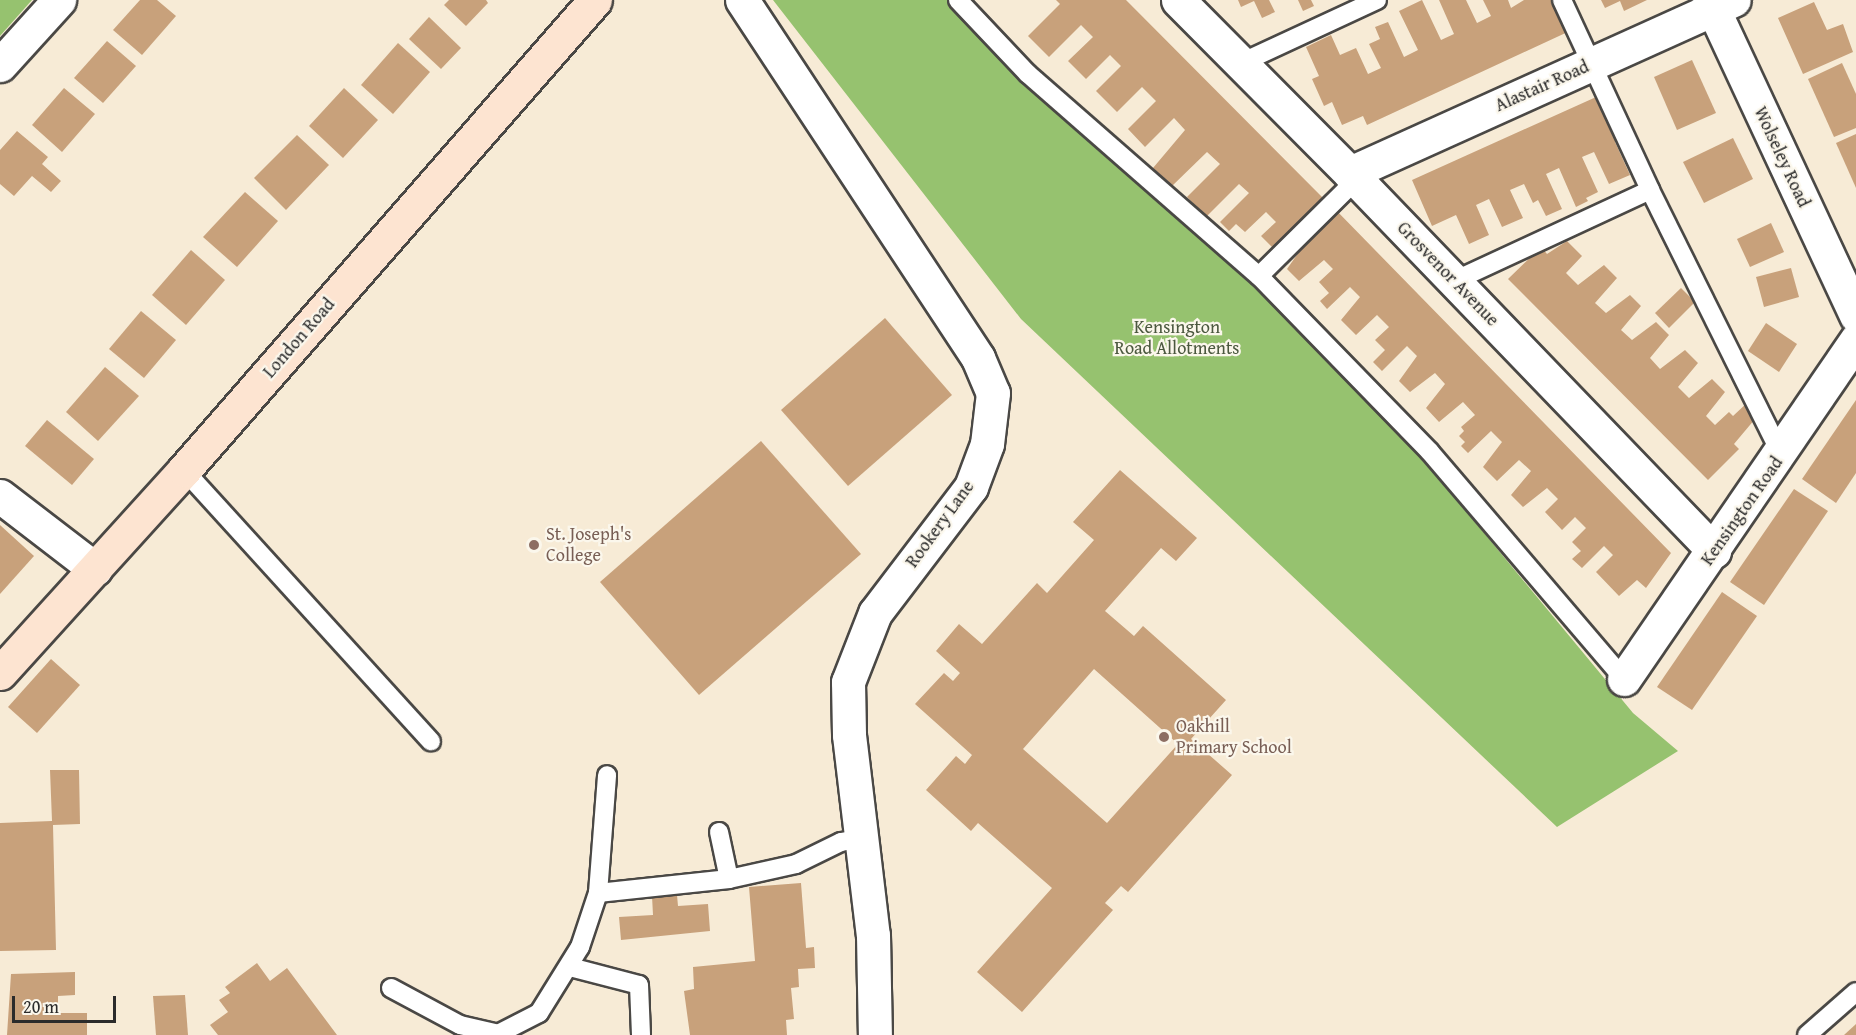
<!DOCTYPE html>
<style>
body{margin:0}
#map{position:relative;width:1856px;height:1035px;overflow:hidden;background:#f7ebd6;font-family:"Gentium Book Plus",serif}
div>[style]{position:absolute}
.green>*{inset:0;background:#96c26f}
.building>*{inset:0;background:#c8a17b}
.roads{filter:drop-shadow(2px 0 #4a4845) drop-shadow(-2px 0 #4a4845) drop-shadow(0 2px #4a4845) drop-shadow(0 -2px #4a4845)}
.service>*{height:18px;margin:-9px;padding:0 9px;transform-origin:9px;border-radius:9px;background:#fff}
.minor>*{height:33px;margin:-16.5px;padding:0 16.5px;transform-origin:16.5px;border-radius:16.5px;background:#fff}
.secondary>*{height:33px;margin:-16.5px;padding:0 16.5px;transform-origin:16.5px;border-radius:16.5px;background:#fde4d1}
.dots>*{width:16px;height:16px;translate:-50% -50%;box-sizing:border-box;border:3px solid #fbf7ec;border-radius:50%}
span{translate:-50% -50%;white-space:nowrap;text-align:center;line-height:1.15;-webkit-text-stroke:4.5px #fbf7ec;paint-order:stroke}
.street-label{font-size:18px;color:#2b2b2b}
.park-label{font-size:18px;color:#4b583f}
.education-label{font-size:18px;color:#785e54}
.left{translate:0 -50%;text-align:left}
.scale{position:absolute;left:12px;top:996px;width:104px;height:27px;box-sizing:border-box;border:3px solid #2b2b2b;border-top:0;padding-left:8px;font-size:18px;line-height:21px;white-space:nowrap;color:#2b2b2b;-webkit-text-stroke:4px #fbf7ec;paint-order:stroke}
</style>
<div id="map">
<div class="green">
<div style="clip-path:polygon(0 0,32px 0,0 36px)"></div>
<div style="clip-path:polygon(773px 0,950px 0,1021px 80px,1246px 276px,1422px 458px,1633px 713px,1678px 751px,1557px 827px,1021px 319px)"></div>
</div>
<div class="building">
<div style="clip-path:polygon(140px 0,157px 0,176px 16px,142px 55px,113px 30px)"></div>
<div style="clip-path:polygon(449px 0,486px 0,488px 3px,466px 26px,444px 5px)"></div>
<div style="clip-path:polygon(1056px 0,1126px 0,1324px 199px,1274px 249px,1261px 236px,1276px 222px,1266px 212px,1245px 232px,1236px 224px,1229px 231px,1220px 222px,1249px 193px,1239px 184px,1206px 217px,1187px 197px,1220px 164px,1207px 152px,1171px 187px,1153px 168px,1185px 130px,1174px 118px,1145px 147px,1128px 129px,1156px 101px,1142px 87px,1117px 112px,1096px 91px,1121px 66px,1110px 55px,1086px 79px,1068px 61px,1093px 37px,1081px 25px,1049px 57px,1028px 36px,1060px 4px)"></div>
<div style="clip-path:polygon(1238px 0,1269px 0,1275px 12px,1262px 18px,1254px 1px,1241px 7px)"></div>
<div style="clip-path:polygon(1298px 0,1311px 0,1314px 6px,1303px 11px)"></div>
<div style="clip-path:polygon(1422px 0,1441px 40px,1454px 34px,1439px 0,1466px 0,1477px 23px,1491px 16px,1483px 0,1508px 0,1511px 8px,1524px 0,1558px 0,1572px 30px,1367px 125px,1363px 116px,1342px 125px,1332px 102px,1324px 106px,1312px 79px,1319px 76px,1306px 47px,1331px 35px,1340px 55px,1356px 48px,1368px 74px,1381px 68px,1369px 44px,1380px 39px,1375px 27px,1388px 22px,1404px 57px,1418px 50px,1399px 11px)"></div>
<div style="clip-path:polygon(1601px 0,1647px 0,1624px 11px,1620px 1px,1605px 8px)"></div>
<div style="clip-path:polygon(1814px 2px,1827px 30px,1843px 24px,1853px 52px,1803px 74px,1778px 18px)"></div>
<div style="clip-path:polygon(429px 17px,461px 48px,441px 69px,409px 39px)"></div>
<div style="clip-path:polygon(107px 41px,136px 66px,103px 103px,74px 78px)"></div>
<div style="clip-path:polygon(398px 43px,430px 72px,393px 114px,361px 85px)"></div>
<div style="clip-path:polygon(1692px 60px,1716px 113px,1677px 130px,1654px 77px)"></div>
<div style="clip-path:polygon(1842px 63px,1856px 94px,1856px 128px,1834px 137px,1808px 79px)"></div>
<div style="clip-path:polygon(64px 88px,95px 114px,62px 152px,32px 125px)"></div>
<div style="clip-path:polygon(344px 88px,378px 120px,343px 158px,309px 126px)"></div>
<div style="clip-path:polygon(1605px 93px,1625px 138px,1615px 142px,1630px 175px,1609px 184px,1594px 152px,1582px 157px,1598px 192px,1586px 198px,1588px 201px,1576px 207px,1559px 168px,1546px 174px,1562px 209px,1546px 216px,1538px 200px,1533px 203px,1524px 184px,1510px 190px,1523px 218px,1502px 227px,1489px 199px,1476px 205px,1489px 235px,1469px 244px,1456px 215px,1432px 226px,1412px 180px)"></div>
<div style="clip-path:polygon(17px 131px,48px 157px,42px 164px,61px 181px,51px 192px,32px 176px,14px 196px,0 184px,0 150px)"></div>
<div style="clip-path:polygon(1856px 134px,1856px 188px,1836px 143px)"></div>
<div style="clip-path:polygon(297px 135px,329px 165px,286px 210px,254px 178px)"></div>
<div style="clip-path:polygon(1733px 138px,1753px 179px,1704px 203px,1683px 162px)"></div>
<div style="clip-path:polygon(245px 192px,278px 221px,237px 267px,203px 237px)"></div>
<div style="clip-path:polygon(1332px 206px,1671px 553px,1646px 588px,1637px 580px,1619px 596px,1596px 572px,1613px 555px,1604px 546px,1582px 568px,1572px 559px,1581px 551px,1572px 542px,1586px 528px,1575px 517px,1562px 530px,1545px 512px,1558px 499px,1547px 488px,1523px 507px,1511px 495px,1531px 471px,1519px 460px,1497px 481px,1483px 467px,1502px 442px,1491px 431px,1468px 453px,1461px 446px,1465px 442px,1459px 436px,1464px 431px,1461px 427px,1475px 415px,1463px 402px,1439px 422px,1426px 408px,1445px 384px,1435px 373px,1410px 392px,1399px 381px,1417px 356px,1407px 346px,1382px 371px,1373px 362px,1385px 350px,1375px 340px,1389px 327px,1377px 315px,1356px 335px,1341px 320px,1360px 297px,1350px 287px,1327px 309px,1320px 301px,1329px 293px,1319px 282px,1333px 269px,1324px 260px,1299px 281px,1287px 269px,1306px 242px,1301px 237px)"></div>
<div style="clip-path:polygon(1771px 223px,1784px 252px,1750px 267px,1737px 239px)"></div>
<div style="clip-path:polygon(1567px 241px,1582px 256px,1566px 273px,1578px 285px,1604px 265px,1617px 278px,1595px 303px,1606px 313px,1630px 295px,1641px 306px,1621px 330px,1632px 340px,1656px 322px,1669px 335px,1650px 358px,1660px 369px,1685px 350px,1698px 363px,1678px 387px,1689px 398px,1712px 379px,1725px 392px,1706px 416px,1715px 425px,1729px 412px,1733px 416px,1748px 402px,1755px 419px,1734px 444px,1739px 449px,1708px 480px,1508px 279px,1541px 247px,1547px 254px)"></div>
<div style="clip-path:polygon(191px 250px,225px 280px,186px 325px,152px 295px)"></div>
<div style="clip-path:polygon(1791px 268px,1799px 297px,1764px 307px,1756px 277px)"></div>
<div style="clip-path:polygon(1681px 288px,1695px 302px,1669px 328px,1655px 313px)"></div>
<div style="clip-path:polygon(141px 311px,176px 340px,144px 378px,109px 349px)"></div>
<div style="clip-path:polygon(885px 318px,952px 395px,848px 486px,781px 410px)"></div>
<div style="clip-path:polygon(1766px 323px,1797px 344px,1779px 372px,1748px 351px)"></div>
<div style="clip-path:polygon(105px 367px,139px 396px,98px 441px,66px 412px)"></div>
<div style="clip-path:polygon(1856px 400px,1856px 473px,1836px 503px,1802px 479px)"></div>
<div style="clip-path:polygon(47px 420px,94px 459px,72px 485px,25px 446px)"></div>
<div style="clip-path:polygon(761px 441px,861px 554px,699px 695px,600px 582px)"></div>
<div style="clip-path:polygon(evenodd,1120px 470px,1197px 538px,1176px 561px,1161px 548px,1105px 611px,1134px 636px,1143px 626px,1226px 700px,1191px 739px,1232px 775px,1128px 892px,1121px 886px,1105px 903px,1113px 910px,1022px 1012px,977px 972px,1052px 888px,978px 823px,971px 831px,926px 790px,956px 756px,965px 764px,972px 755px,915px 704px,944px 673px,953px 681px,960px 673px,936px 651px,959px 624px,982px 644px,1037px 583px,1047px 593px,1094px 540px,1073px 522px,1120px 470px,1094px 669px,1178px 744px,1107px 823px,1023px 749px,1094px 669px)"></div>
<div style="clip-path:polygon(1794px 489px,1828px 511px,1764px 605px,1730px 582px)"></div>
<div style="clip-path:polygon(0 525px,34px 556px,0 594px)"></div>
<div style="clip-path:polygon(1722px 592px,1757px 616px,1692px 710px,1657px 687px)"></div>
<div style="clip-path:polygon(51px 659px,80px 685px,37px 733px,8px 707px)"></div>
<div style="clip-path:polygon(50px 770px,79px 770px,80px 824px,53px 825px,56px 950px,0 951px,0 823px,52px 821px)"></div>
<div style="clip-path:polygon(801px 883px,806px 948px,814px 947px,815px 968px,798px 969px,799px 987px,791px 988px,794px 1019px,786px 1020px,787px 1035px,690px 1035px,684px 991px,694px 989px,693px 967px,755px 961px,749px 887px)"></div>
<div style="clip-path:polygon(677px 895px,678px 906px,708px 904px,710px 931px,621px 940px,619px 917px,653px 915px,652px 896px)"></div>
<div style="clip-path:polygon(257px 963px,270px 981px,287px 968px,337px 1035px,218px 1035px,210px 1025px,228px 1012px,219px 1000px,230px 993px,225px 987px)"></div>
<div style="clip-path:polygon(75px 972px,75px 995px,58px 996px,58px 1013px,87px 1013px,87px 1035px,7px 1035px,11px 974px)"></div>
<div style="clip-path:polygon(185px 995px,188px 1035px,156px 1035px,153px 996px)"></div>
<div style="clip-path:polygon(1856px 1024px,1856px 1035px,1844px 1035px)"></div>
</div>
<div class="roads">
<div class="service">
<div style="left:958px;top:0;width:102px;rotate:46.6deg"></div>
<div style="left:1028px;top:74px;width:307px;rotate:41.2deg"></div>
<div style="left:1259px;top:276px;width:245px;rotate:45.8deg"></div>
<div style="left:1430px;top:452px;width:299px;rotate:49.5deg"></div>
<div style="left:1562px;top:0;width:209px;rotate:65.1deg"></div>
<div style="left:1650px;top:190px;width:295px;rotate:63.6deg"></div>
<div style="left:1241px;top:63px;width:150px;rotate:-24.9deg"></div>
<div style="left:1259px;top:276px;width:138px;rotate:-44.7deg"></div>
<div style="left:1454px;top:281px;width:216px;rotate:-24.9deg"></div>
<div style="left:184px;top:470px;width:367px;rotate:47.7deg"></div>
<div style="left:719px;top:832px;width:48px;rotate:78deg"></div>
<div style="left:598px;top:893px;width:132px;rotate:-6.1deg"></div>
<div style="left:729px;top:879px;width:69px;rotate:-12.6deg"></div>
<div style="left:796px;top:864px;width:50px;rotate:-26.1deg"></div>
<div style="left:841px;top:842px;width:22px;rotate:-10deg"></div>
<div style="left:570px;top:967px;width:71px;rotate:14.6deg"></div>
<div style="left:639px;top:985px;width:50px;rotate:87.7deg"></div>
<div style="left:391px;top:988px;width:78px;rotate:28.2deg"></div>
<div style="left:460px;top:1025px;width:39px;rotate:13deg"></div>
<div style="left:498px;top:1034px;width:46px;rotate:-27.1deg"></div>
<div style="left:539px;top:1013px;width:78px;rotate:-58.2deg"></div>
<div style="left:580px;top:947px;width:57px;rotate:-71.6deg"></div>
<div style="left:598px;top:893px;width:118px;rotate:-85.6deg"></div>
<div style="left:1807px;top:1035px;width:65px;rotate:-41.3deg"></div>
</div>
<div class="minor">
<div style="left:742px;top:0;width:429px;rotate:56.6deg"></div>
<div style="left:978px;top:358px;width:38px;rotate:67deg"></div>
<div style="left:993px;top:393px;width:51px;rotate:96.7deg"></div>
<div style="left:987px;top:444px;width:46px;rotate:110.4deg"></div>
<div style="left:971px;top:487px;width:158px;rotate:127.3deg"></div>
<div style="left:875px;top:613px;width:74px;rotate:111.4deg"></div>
<div style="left:848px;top:682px;width:53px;rotate:88.9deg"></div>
<div style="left:849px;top:735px;width:201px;rotate:83.2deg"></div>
<div style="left:873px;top:935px;width:100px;rotate:88.9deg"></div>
<div style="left:1178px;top:0;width:244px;rotate:45.2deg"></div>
<div style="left:1350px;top:173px;width:525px;rotate:46.08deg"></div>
<div style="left:1709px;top:0;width:348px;rotate:65deg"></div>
<div style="left:0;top:65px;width:88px;rotate:-47.8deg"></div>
<div style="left:1350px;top:173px;width:421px;rotate:-24.3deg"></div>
<div style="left:0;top:496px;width:120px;rotate:37.5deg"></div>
<div style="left:1624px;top:679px;width:411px;rotate:-55.6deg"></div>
</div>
<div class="secondary">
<div style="left:0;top:673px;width:274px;rotate:-47.8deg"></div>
<div style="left:184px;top:470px;width:624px;rotate:-48.83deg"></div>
</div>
</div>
<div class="dots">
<div style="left:534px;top:545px;background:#8d6e63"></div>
<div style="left:1164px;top:737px;background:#8d6e63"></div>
</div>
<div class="street-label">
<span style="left:1542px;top:86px;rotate:-24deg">Alastair Road</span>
<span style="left:1782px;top:157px;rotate:65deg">Wolseley Road</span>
<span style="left:1448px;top:274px;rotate:46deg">Grosvenor Avenue</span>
<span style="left:299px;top:338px;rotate:-49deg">London Road</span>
<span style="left:1742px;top:511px;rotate:-55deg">Kensington Road</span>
<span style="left:940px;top:524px;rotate:-54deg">Rookery Lane</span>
</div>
<div class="park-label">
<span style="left:1177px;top:338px">Kensington<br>Road Allotments</span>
</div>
<div class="education-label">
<span class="left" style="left:546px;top:545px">St. Joseph's<br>College</span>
<span class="left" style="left:1176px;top:737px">Oakhill<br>Primary School</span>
</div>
<div class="scale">20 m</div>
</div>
